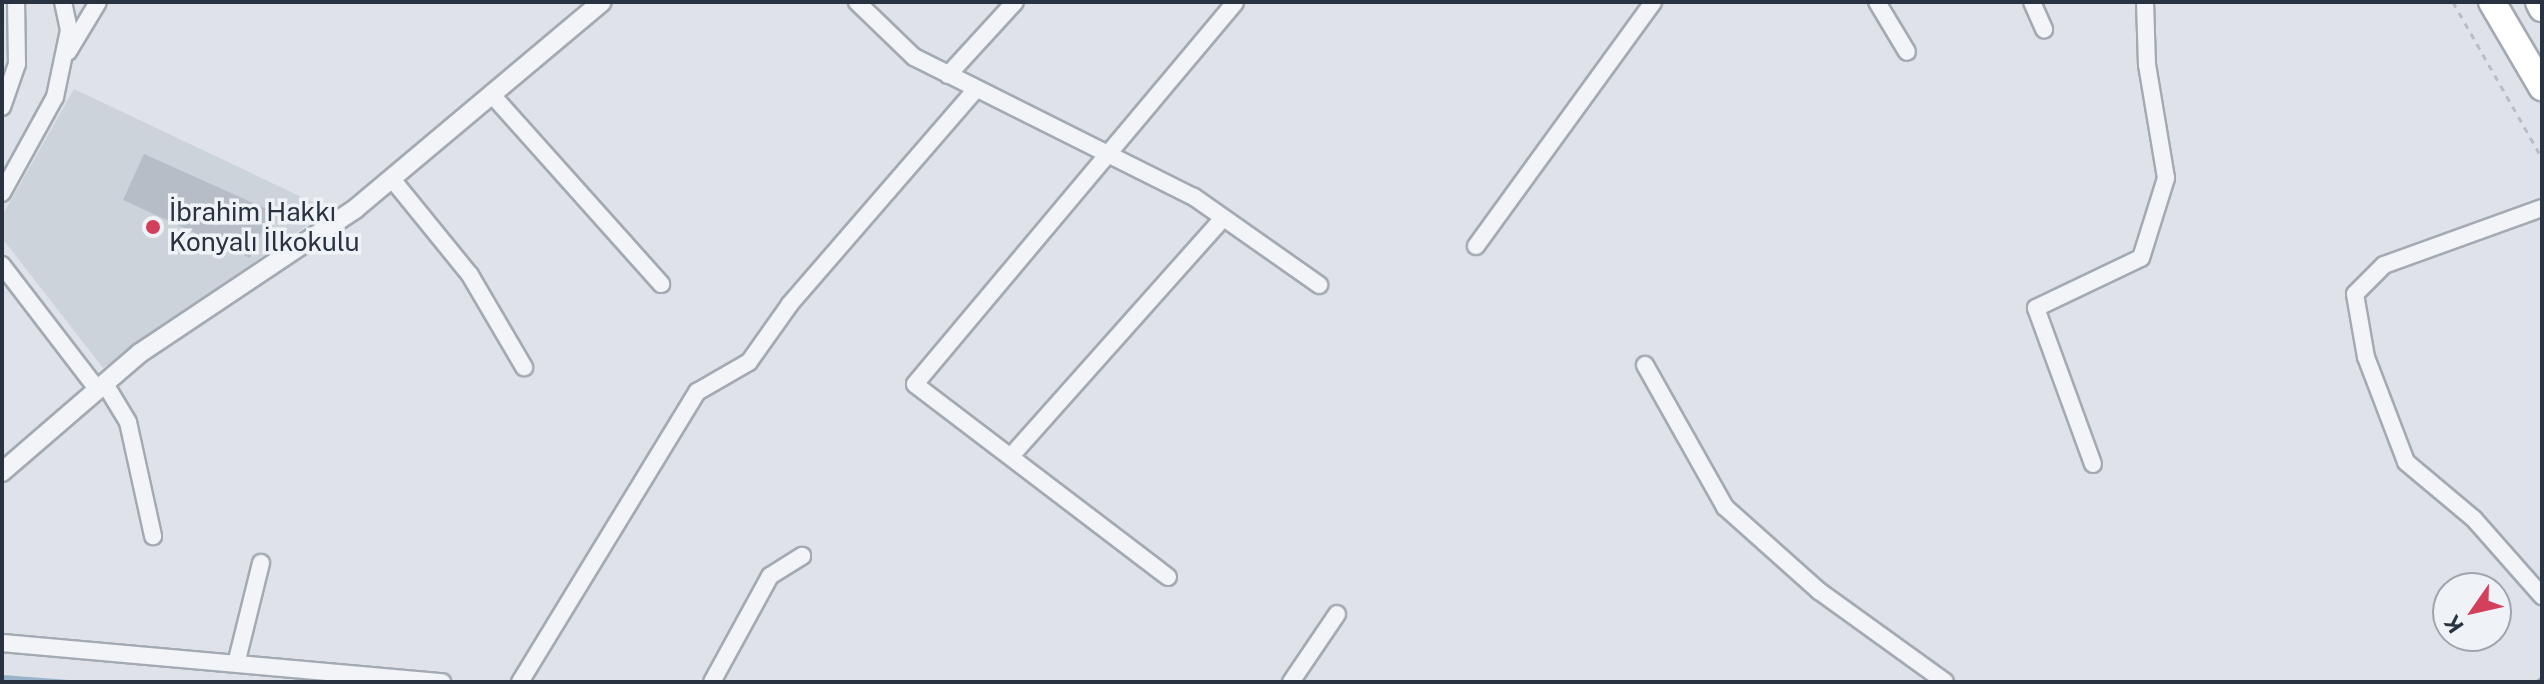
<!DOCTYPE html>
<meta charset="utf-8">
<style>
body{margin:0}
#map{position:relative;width:2544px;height:684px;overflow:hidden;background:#dfe3e9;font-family:"Public Sans",sans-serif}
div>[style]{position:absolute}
.built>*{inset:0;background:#cdd3db}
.stream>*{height:5px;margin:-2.5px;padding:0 2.5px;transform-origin:2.5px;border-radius:2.5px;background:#99b3ca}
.building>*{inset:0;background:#b6bdc6}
.path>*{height:3px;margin-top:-1.5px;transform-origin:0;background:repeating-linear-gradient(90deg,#b9bec4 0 6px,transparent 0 12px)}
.roads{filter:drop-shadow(2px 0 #a4aab3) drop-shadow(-2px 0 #a4aab3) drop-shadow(0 2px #a4aab3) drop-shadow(0 -2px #a4aab3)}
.minor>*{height:16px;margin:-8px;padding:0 8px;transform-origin:8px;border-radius:8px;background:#f2f4f7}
.tertiary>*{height:18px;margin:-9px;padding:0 9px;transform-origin:9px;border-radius:9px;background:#f2f4f7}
.trunk>*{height:26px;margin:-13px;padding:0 13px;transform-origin:13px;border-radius:13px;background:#fff}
.dots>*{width:22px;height:22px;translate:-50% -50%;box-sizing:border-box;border:4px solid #eff2f6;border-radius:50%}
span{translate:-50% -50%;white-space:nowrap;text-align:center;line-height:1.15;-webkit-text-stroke:7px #eff2f6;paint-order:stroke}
.poi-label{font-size:26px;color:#283241}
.left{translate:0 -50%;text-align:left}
.frame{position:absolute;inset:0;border:4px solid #283241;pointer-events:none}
.north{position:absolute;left:2432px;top:572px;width:80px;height:80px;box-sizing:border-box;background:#eff2f6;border:2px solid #9fa5ae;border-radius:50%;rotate:236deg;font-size:22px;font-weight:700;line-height:32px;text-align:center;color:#283241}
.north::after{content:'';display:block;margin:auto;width:28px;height:36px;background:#d2405c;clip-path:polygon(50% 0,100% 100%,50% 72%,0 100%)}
</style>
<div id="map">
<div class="built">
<div style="clip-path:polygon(74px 89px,329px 210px,103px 368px,2px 238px,2px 216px)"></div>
</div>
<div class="stream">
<div style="left:2px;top:677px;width:66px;rotate:4.3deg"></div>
<div style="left:2537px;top:682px;width:6px;rotate:-39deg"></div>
</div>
<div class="building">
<div style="clip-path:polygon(144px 154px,271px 211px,250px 258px,123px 200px)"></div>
</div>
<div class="path">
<div style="left:2453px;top:2px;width:180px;rotate:60.3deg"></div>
</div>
<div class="roads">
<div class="minor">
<div style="left:857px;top:2px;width:79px;rotate:44deg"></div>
<div style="left:914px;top:57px;width:313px;rotate:26.6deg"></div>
<div style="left:1194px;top:197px;width:153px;rotate:35.1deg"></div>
<div style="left:1877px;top:2px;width:58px;rotate:59deg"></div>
<div style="left:2032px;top:2px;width:30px;rotate:66deg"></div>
<div style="left:68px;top:52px;width:58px;rotate:-59deg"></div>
<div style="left:948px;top:75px;width:99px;rotate:-47.5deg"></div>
<div style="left:494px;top:97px;width:251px;rotate:48.2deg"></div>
<div style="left:2px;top:107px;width:46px;rotate:-70.8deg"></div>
<div style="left:17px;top:64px;width:62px;rotate:-90.9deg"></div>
<div style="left:392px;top:179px;width:124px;rotate:50.9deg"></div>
<div style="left:470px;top:275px;width:107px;rotate:59.6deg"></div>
<div style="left:2px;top:193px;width:110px;rotate:-61.1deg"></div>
<div style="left:55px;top:97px;width:68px;rotate:-78.2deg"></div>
<div style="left:69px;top:30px;width:29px;rotate:-102deg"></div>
<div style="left:2542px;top:208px;width:168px;rotate:160.2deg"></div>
<div style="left:2384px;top:265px;width:41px;rotate:135deg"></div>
<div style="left:2355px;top:294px;width:64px;rotate:80.1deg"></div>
<div style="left:2366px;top:357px;width:112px;rotate:69.1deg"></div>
<div style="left:2406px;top:462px;width:89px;rotate:40deg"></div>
<div style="left:2474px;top:519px;width:103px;rotate:48.6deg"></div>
<div style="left:1476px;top:246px;width:301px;rotate:-54deg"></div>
<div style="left:2px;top:265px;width:158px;rotate:52.5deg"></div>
<div style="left:1645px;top:365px;width:163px;rotate:60.6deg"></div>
<div style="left:1725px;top:507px;width:126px;rotate:41.8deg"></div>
<div style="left:1819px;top:591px;width:155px;rotate:35.8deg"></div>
<div style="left:105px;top:384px;width:44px;rotate:58.8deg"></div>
<div style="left:128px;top:422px;width:117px;rotate:77.6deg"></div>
<div style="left:1012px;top:455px;width:317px;rotate:-48.3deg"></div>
<div style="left:2093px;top:464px;width:166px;rotate:-110.1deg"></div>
<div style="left:2036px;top:308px;width:116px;rotate:-25.5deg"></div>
<div style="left:2141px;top:258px;width:84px;rotate:-72.6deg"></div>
<div style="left:2166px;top:178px;width:115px;rotate:-99.5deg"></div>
<div style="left:2147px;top:65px;width:63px;rotate:-91.8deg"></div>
<div style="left:1168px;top:577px;width:318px;rotate:-142.7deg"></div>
<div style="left:915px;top:384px;width:498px;rotate:-50deg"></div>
<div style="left:2px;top:643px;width:442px;rotate:5.1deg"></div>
<div style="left:237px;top:660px;width:100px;rotate:-76.1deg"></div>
<div style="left:520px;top:682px;width:340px;rotate:-58.6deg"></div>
<div style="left:697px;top:392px;width:60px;rotate:-30deg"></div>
<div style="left:749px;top:362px;width:71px;rotate:-54.7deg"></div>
<div style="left:790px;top:304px;width:284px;rotate:-49.1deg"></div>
<div style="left:712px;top:682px;width:121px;rotate:-61.3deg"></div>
<div style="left:770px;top:576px;width:38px;rotate:-32deg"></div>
<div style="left:1291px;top:682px;width:82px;rotate:-55.9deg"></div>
</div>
<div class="tertiary">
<div style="left:2px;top:472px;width:182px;rotate:-40.8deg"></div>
<div style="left:140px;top:353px;width:259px;rotate:-33.8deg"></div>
<div style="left:355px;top:209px;width:322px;rotate:-40deg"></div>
</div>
<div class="trunk">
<div style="left:2492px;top:2px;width:99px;rotate:59.5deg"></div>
<div style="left:2539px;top:2px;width:7px;rotate:63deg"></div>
</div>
</div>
<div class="dots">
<div style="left:153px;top:227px;background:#d2405c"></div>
</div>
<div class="poi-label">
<span class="left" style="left:169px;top:227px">İbrahim Hakkı<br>Konyalı İlkokulu</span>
</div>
<div class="frame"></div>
<div class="north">K</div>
</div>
